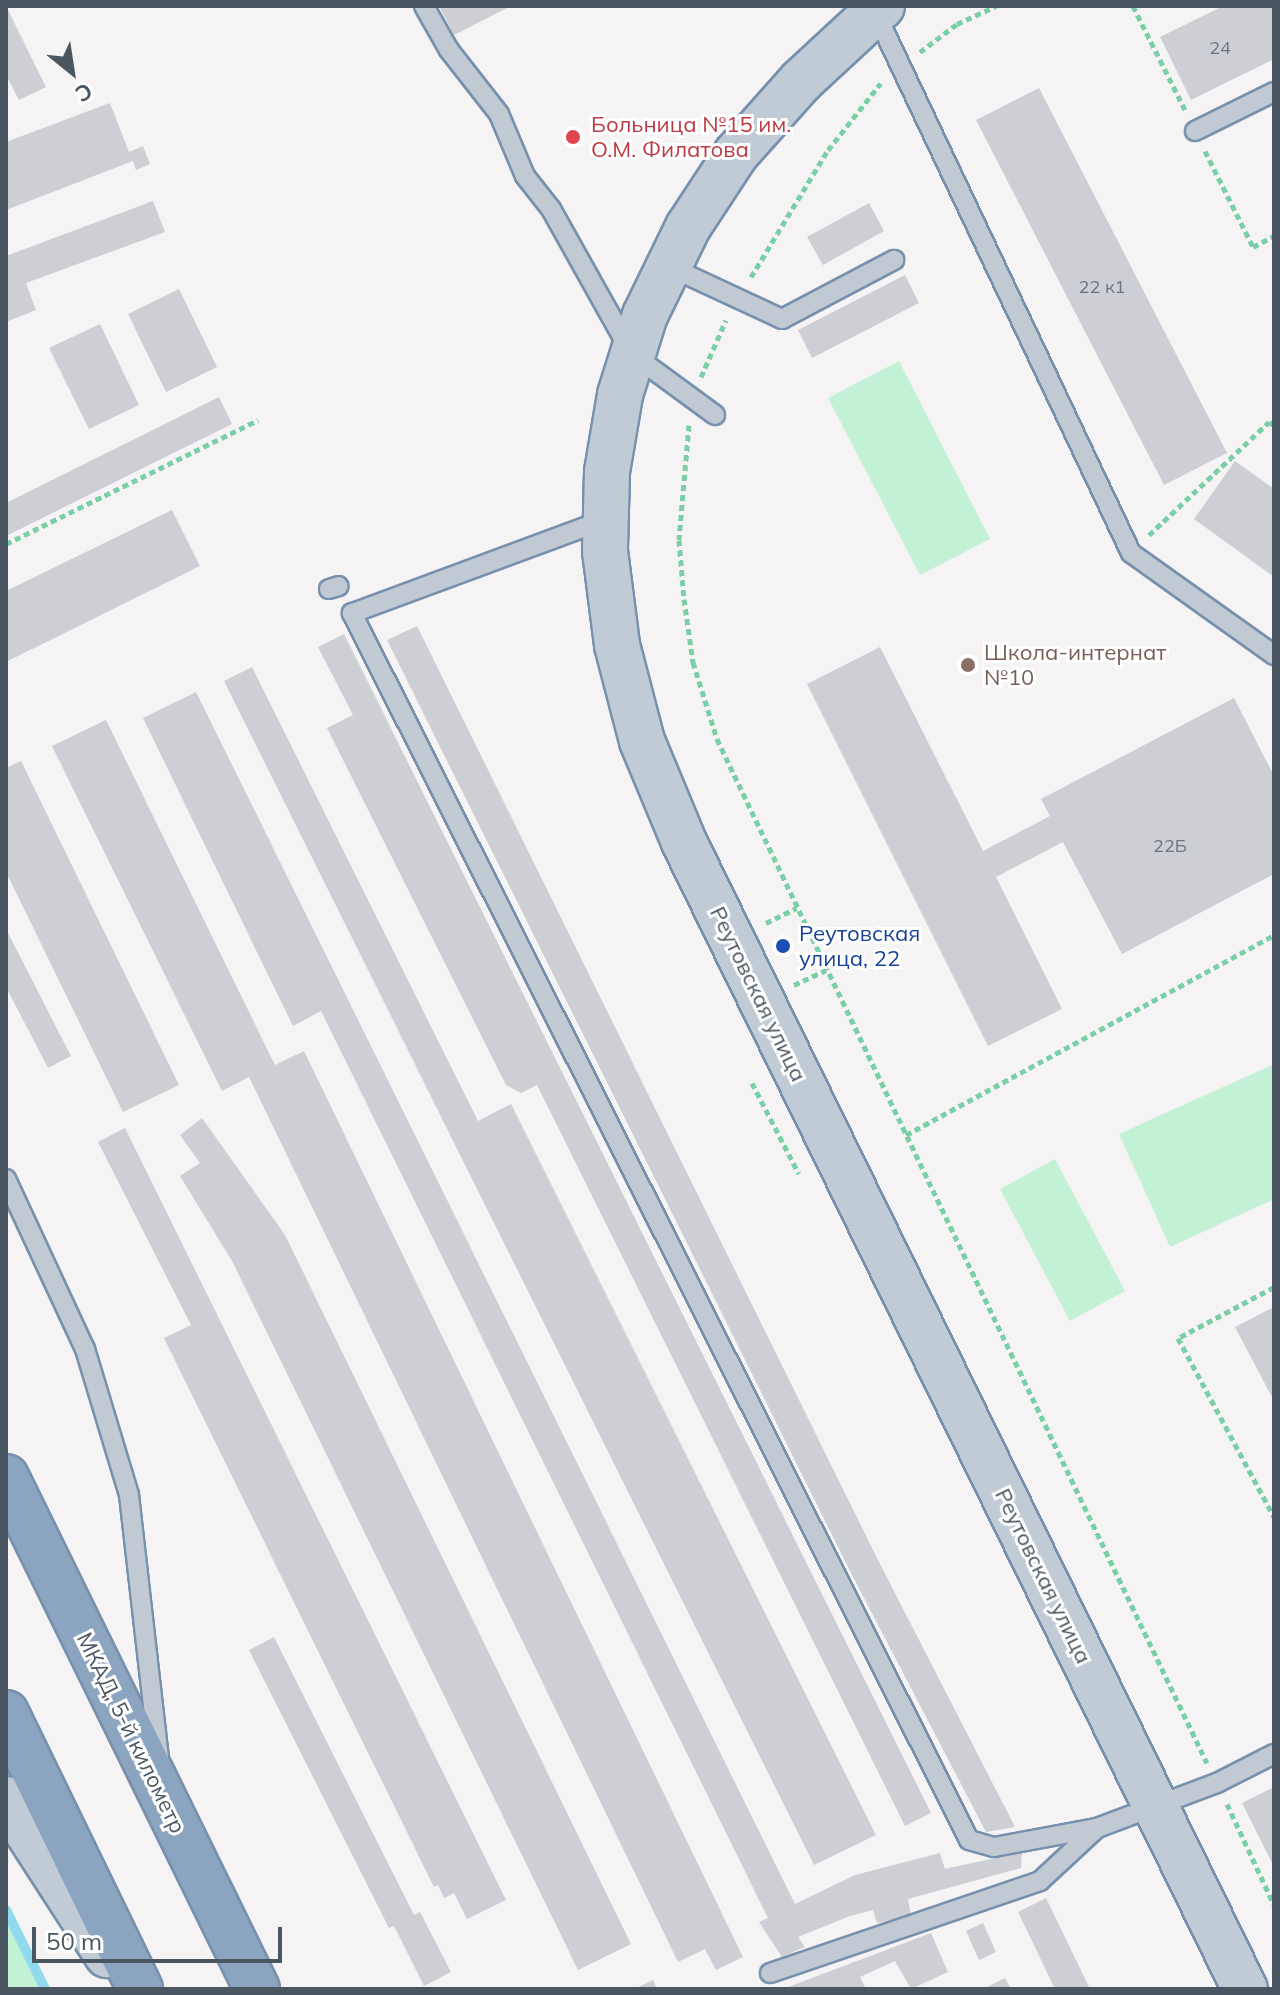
<!DOCTYPE html>
<meta charset="utf-8">
<style>
body{margin:0}
#map{position:relative;width:1280px;height:1995px;overflow:hidden;background:#f5f3f3;font-family:Mulish,sans-serif}
div>[style]{position:absolute}
.green>*{inset:0;background:#c3f1d5}
.stream>*{height:10px;margin:-5px;padding:0 5px;transform-origin:5px;border-radius:5px;background:#90daee}
.building>*{inset:0;background:#cdcfd5}
.path>*{height:5px;margin-top:-2.5px;transform-origin:0;background:repeating-linear-gradient(90deg,#7ad0a6 0 6px,transparent 0 10px)}
.roads{filter:drop-shadow(2px 0 #7690ad) drop-shadow(-2px 0 #7690ad) drop-shadow(0 2px #7690ad) drop-shadow(0 -2px #7690ad)}
.lane>*{height:18px;margin:-9px;padding:0 9px;transform-origin:9px;border-radius:9px;background:#c1cad2}
.secondary>*{height:44px;margin:-22px;padding:0 22px;transform-origin:22px;border-radius:22px;background:#c1cbd6}
.highway>*{height:44px;margin:-22px;padding:0 22px;transform-origin:22px;border-radius:22px;background:#8ba5c1}
.dots>*{width:22px;height:22px;translate:-50% -50%;box-sizing:border-box;border:4px solid #fff;border-radius:50%}
span{translate:-50% -50%;white-space:nowrap;text-align:center;line-height:1.15;-webkit-text-stroke:6px #fff;paint-order:stroke}
.number-label{font-size:18px;color:#6b747e}
.number-label span{-webkit-text-stroke-width:0}
.health-label{font-size:22px;color:#be3a42}
.left{translate:0 -50%;text-align:left}
.education-label{font-size:22px;color:#785e54}
.transit-label{font-size:22px;color:#164399}
.street-label{font-size:22px;color:#4a5661}
.frame{position:absolute;inset:0;border:8px solid #4a5661;pointer-events:none}
.north{position:absolute;left:32px;top:32px;width:80px;height:80px;-webkit-text-stroke:6px #fff;paint-order:stroke;rotate:150deg;font-size:22px;font-weight:700;line-height:32px;text-align:center;color:#4a5661}
.north::after{content:'';display:block;margin:auto;width:28px;height:36px;background:#4a5661;clip-path:polygon(50% 0,100% 100%,50% 72%,0 100%)}
.scale{position:absolute;left:32px;top:1927px;width:250px;height:36px;box-sizing:border-box;border:4px solid #4a5661;border-top:0;padding-left:10px;font-size:24px;line-height:28px;white-space:nowrap;color:#4a5661;-webkit-text-stroke:6px #fff;paint-order:stroke}
</style>
<div id="map">
<div class="green">
<div style="clip-path:polygon(899px 361px,990px 539px,920px 575px,828px 398px)"></div>
<div style="clip-path:polygon(1274px 1064px,1274px 1199px,1170px 1247px,1119px 1134px)"></div>
<div style="clip-path:polygon(1055px 1159px,1125px 1291px,1070px 1321px,1000px 1189px)"></div>
<div style="clip-path:polygon(6px 1910px,13px 1924px,45px 1989px,6px 1989px)"></div>
</div>
<div class="stream">
<div style="left:6px;top:1910px;width:88px;rotate:63.7deg"></div>
</div>
<div class="building">
<div style="clip-path:polygon(6px 6px,46px 87px,19px 100px,6px 75px)"></div>
<div style="clip-path:polygon(439px 6px,511px 6px,454px 35px)"></div>
<div style="clip-path:polygon(1223px 6px,1274px 6px,1274px 59px,1191px 100px,1160px 37px)"></div>
<div style="clip-path:polygon(1039px 88px,1227px 453px,1164px 485px,976px 120px)"></div>
<div style="clip-path:polygon(110px 103px,129px 152px,143px 146px,150px 164px,136px 170px,133px 161px,6px 210px,6px 142px)"></div>
<div style="clip-path:polygon(153px 201px,165px 232px,26px 283px,36px 310px,6px 322px,6px 256px)"></div>
<div style="clip-path:polygon(869px 203px,884px 231px,823px 265px,807px 237px)"></div>
<div style="clip-path:polygon(905px 275px,919px 303px,812px 358px,798px 330px)"></div>
<div style="clip-path:polygon(179px 289px,217px 367px,166px 392px,128px 314px)"></div>
<div style="clip-path:polygon(100px 324px,139px 405px,89px 429px,49px 348px)"></div>
<div style="clip-path:polygon(219px 397px,232px 424px,6px 536px,6px 503px)"></div>
<div style="clip-path:polygon(1235px 461px,1274px 489px,1274px 577px,1194px 519px)"></div>
<div style="clip-path:polygon(172px 510px,200px 566px,6px 662px,6px 591px)"></div>
<div style="clip-path:polygon(417px 626px,877px 1558px,1015px 1827px,986px 1832px,850px 1571px,387px 640px)"></div>
<div style="clip-path:polygon(344px 634px,931px 1813px,905px 1826px,537px 1085px,521px 1093px,506px 1085px,327px 728px,353px 715px,318px 647px)"></div>
<div style="clip-path:polygon(880px 647px,983px 851px,1050px 816px,1041px 799px,1234px 698px,1274px 776px,1274px 874px,1122px 954px,1063px 842px,996px 877px,1062px 1009px,988px 1046px,807px 684px)"></div>
<div style="clip-path:polygon(252px 667px,478px 1121px,511px 1104px,876px 1835px,814px 1865px,224px 681px)"></div>
<div style="clip-path:polygon(196px 692px,795px 1904px,855px 1875px,940px 1853px,945px 1869px,1022px 1852px,1021px 1868px,908px 1899px,911px 1916px,877px 1923px,873px 1910px,850px 1916px,798px 1937px,805px 1947px,782px 1957px,759px 1922px,768px 1918px,321px 1011px,293px 1026px,143px 718px)"></div>
<div style="clip-path:polygon(106px 720px,275px 1065px,304px 1051px,743px 1957px,716px 1970px,705px 1949px,678px 1962px,249px 1077px,222px 1091px,52px 746px)"></div>
<div style="clip-path:polygon(21px 761px,179px 1085px,123px 1112px,6px 872px,6px 768px)"></div>
<div style="clip-path:polygon(6px 929px,71px 1056px,48px 1068px,6px 987px)"></div>
<div style="clip-path:polygon(202px 1118px,285px 1235px,631px 1944px,578px 1970px,232px 1261px,180px 1176px,200px 1163px,180px 1135px)"></div>
<div style="clip-path:polygon(125px 1128px,506px 1900px,467px 1919px,454px 1893px,444px 1898px,438px 1885px,434px 1887px,164px 1338px,191px 1325px,98px 1142px)"></div>
<div style="clip-path:polygon(1274px 1307px,1274px 1401px,1235px 1327px)"></div>
<div style="clip-path:polygon(274px 1637px,414px 1915px,420px 1912px,451px 1972px,424px 1986px,394px 1926px,389px 1928px,249px 1650px)"></div>
<div style="clip-path:polygon(1274px 1787px,1274px 1867px,1242px 1803px)"></div>
<div style="clip-path:polygon(1046px 1898px,1090px 1989px,1055px 1989px,1018px 1912px)"></div>
<div style="clip-path:polygon(983px 1923px,996px 1952px,979px 1960px,966px 1931px)"></div>
<div style="clip-path:polygon(931px 1933px,948px 1972px,911px 1989px,895px 1961px,860px 1977px,866px 1989px,783px 1989px)"></div>
<div style="clip-path:polygon(1005px 1978px,1011px 1989px,983px 1989px)"></div>
<div style="clip-path:polygon(653px 1980px,657px 1989px,634px 1989px)"></div>
</div>
<div class="path">
<div style="left:1133px;top:6px;width:116px;rotate:63.4deg"></div>
<div style="left:920px;top:52px;width:46px;rotate:-37.1deg"></div>
<div style="left:957px;top:24px;width:43px;rotate:-24.8deg"></div>
<div style="left:1205px;top:151px;width:107px;rotate:63.4deg"></div>
<div style="left:1253px;top:247px;width:24px;rotate:-28deg"></div>
<div style="left:751px;top:277px;width:149px;rotate:-58.8deg"></div>
<div style="left:828px;top:150px;width:85px;rotate:-51.7deg"></div>
<div style="left:701px;top:377px;width:62px;rotate:-66.3deg"></div>
<div style="left:689px;top:425px;width:115px;rotate:95deg"></div>
<div style="left:679px;top:540px;width:59px;rotate:85.2deg"></div>
<div style="left:684px;top:599px;width:64px;rotate:81.9deg"></div>
<div style="left:693px;top:662px;width:81px;rotate:72.7deg"></div>
<div style="left:717px;top:739px;width:1135px;rotate:64.43deg"></div>
<div style="left:1149px;top:535px;width:165px;rotate:-43.3deg"></div>
<div style="left:1269px;top:422px;width:6px;rotate:31deg"></div>
<div style="left:6px;top:544px;width:281px;rotate:-26.2deg"></div>
<div style="left:766px;top:923px;width:34px;rotate:-26deg"></div>
<div style="left:794px;top:985px;width:35px;rotate:-25deg"></div>
<div style="left:752px;top:1083px;width:102px;rotate:62.7deg"></div>
<div style="left:906px;top:1135px;width:419px;rotate:-28.5deg"></div>
<div style="left:1274px;top:1287px;width:109px;rotate:152deg"></div>
<div style="left:1178px;top:1338px;width:203px;rotate:61.8deg"></div>
<div style="left:1227px;top:1804px;width:111px;rotate:65deg"></div>
</div>
<div class="roads">
<div class="lane">
<div style="left:424px;top:6px;width:51px;rotate:60.4deg"></div>
<div style="left:449px;top:50px;width:81px;rotate:52deg"></div>
<div style="left:499px;top:114px;width:67px;rotate:67.2deg"></div>
<div style="left:525px;top:176px;width:42px;rotate:51.8deg"></div>
<div style="left:551px;top:209px;width:166px;rotate:60.8deg"></div>
<div style="left:632px;top:354px;width:103px;rotate:36.3deg"></div>
<div style="left:876px;top:14px;width:596px;rotate:64.68deg"></div>
<div style="left:1131px;top:553px;width:176px;rotate:35.5deg"></div>
<div style="left:1195px;top:131px;width:88px;rotate:-26.3deg"></div>
<div style="left:668px;top:266px;width:126px;rotate:24.9deg"></div>
<div style="left:782px;top:319px;width:127px;rotate:-27.8deg"></div>
<div style="left:604px;top:520px;width:269px;rotate:159.7deg"></div>
<div style="left:352px;top:613px;width:1373px;rotate:63.3deg"></div>
<div style="left:969px;top:1840px;width:26px;rotate:16deg"></div>
<div style="left:994px;top:1847px;width:105px;rotate:-10.5deg"></div>
<div style="left:329px;top:589px;width:10px;rotate:-17deg"></div>
<div style="left:6px;top:1179px;width:187px;rotate:65.1deg"></div>
<div style="left:85px;top:1349px;width:152px;rotate:73.2deg"></div>
<div style="left:129px;top:1495px;width:264px;rotate:83.5deg"></div>
<div style="left:770px;top:1973px;width:285px;rotate:-18.8deg"></div>
<div style="left:1040px;top:1881px;width:78px;rotate:-42.9deg"></div>
<div style="left:1097px;top:1828px;width:128px;rotate:-20.6deg"></div>
<div style="left:1217px;top:1783px;width:64px;rotate:-27deg"></div>
</div>
<div class="secondary">
<div style="left:882px;top:6px;width:110px;rotate:137.2deg"></div>
<div style="left:801px;top:81px;width:98px;rotate:131.7deg"></div>
<div style="left:736px;top:154px;width:87px;rotate:123.3deg"></div>
<div style="left:688px;top:227px;width:98px;rotate:116deg"></div>
<div style="left:645px;top:315px;width:84px;rotate:107.4deg"></div>
<div style="left:620px;top:395px;width:78px;rotate:99.6deg"></div>
<div style="left:607px;top:472px;width:79px;rotate:91.5deg"></div>
<div style="left:605px;top:551px;width:95px;rotate:82.7deg"></div>
<div style="left:617px;top:645px;width:99px;rotate:75.4deg"></div>
<div style="left:642px;top:741px;width:109px;rotate:67.4deg"></div>
<div style="left:684px;top:842px;width:1277px;rotate:63.94deg"></div>
<div style="left:6px;top:1799px;width:186px;rotate:57.1deg"></div>
</div>
<div class="highway">
<div style="left:6px;top:1477px;width:570px;rotate:63.88deg"></div>
<div style="left:6px;top:1713px;width:307px;rotate:64.1deg"></div>
</div>
</div>
<div class="dots">
<div style="left:573px;top:137px;background:#e0444e"></div>
<div style="left:968px;top:665px;background:#8d6e63"></div>
<div style="left:783px;top:946px;background:#1a4fb4"></div>
</div>
<div class="number-label">
<span style="left:1220px;top:48px">24</span>
<span style="left:1102px;top:287px">22 к1</span>
<span style="left:1170px;top:846px">22Б</span>
</div>
<div class="health-label">
<span class="left" style="left:591px;top:137px">Больница №15 им.<br>О.М. Филатова</span>
</div>
<div class="education-label">
<span class="left" style="left:984px;top:665px">Школа-интернат<br>№10</span>
</div>
<div class="transit-label">
<span class="left" style="left:799px;top:946px">Реутовская<br>улица, 22</span>
</div>
<div class="street-label">
<span style="left:758px;top:994px;rotate:64deg">Реутовская улица</span>
<span style="left:1043px;top:1576px;rotate:64deg">Реутовская улица</span>
<span style="left:131px;top:1733px;rotate:64deg">МКАД, 5-й километр</span>
</div>
<div class="frame"></div>
<div class="north">С</div>
<div class="scale">50 m</div>
</div>
